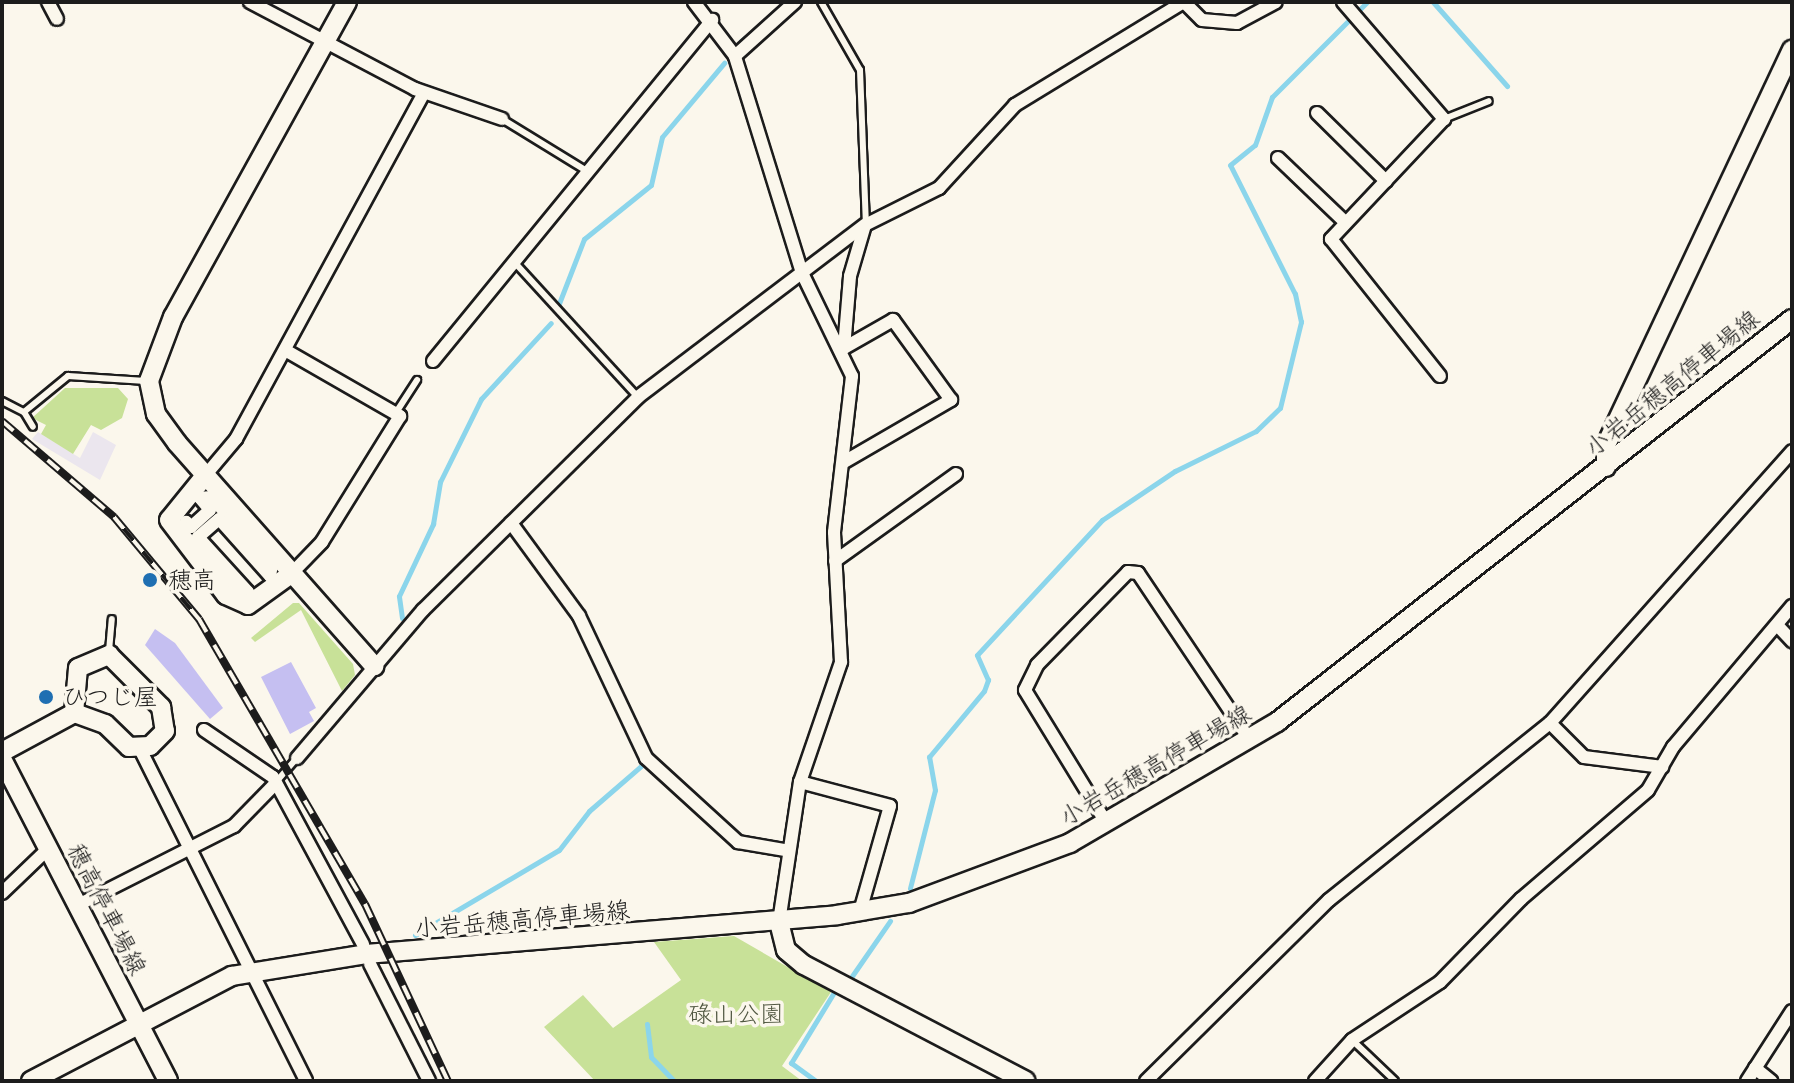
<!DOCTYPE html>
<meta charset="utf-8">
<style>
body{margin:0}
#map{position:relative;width:1794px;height:1083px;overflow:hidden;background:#fbf7ec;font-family:"Patrick Hand","Klee One",sans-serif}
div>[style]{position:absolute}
.built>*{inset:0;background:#ebe6ee}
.green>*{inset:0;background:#c8e198}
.stream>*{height:5px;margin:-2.5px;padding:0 2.5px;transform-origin:2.5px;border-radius:2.5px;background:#8bd5eb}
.building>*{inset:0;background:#c5bff1}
.roads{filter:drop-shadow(2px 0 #1c1c1c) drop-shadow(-2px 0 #1c1c1c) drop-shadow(0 2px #1c1c1c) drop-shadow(0 -2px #1c1c1c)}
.lane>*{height:6px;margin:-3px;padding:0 3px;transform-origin:3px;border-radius:3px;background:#fbf7ec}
.street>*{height:12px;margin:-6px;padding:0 6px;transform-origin:6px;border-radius:6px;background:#fbf7ec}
.secondary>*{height:18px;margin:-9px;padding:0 9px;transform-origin:9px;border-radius:9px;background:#fbf7ec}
.rail>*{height:8px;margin-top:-4px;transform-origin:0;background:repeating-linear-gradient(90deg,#fbf7ec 0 15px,#1c1c1c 0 30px);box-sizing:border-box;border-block:2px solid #1c1c1c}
.dots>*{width:22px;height:22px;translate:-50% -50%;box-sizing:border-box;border:4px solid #fbf7ec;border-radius:50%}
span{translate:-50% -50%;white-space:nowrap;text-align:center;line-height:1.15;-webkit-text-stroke:7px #fbf7ec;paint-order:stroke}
.street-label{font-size:24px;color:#1c1c1c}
.poi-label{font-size:24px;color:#1c1c1c}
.left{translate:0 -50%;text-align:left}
.park-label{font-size:24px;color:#505741}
.frame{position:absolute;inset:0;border:4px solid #1c1c1c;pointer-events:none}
</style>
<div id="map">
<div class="built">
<div style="clip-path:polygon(38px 432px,80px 458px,93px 432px,116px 445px,100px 480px,32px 439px)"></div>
</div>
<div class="green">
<div style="clip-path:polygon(65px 388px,118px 388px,128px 399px,122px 418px,101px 430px,91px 425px,73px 454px,41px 434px,46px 425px,32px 418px)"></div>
<div style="clip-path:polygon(293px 603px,299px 603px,353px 664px,355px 675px,342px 691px,301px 610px,255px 642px,251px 638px)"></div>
<div style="clip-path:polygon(734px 936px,831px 992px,782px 1066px,802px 1081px,595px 1081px,544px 1027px,583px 995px,613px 1028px,681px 980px,654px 942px)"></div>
</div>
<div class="stream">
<div style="left:1433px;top:2px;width:112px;rotate:48.6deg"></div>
<div style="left:741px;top:41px;width:20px;rotate:-37deg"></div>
<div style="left:558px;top:306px;width:72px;rotate:-68.8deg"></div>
<div style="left:584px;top:239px;width:86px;rotate:-38.9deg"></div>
<div style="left:651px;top:185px;width:49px;rotate:-77.1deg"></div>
<div style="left:662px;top:137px;width:97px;rotate:-50deg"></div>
<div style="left:402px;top:618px;width:22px;rotate:-98deg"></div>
<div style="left:399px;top:596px;width:80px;rotate:-64.7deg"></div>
<div style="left:433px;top:524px;width:43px;rotate:-80.5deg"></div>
<div style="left:440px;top:482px;width:93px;rotate:-63.7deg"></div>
<div style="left:481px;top:399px;width:103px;rotate:-47.4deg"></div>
<div style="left:910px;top:888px;width:101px;rotate:-75.7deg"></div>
<div style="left:935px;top:790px;width:34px;rotate:-100deg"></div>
<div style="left:929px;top:757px;width:86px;rotate:-50.2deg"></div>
<div style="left:984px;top:691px;width:12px;rotate:-70deg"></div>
<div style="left:988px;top:680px;width:27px;rotate:-114deg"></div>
<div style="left:977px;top:655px;width:184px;rotate:-47.2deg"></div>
<div style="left:1102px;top:520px;width:88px;rotate:-33.9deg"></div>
<div style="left:1175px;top:471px;width:90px;rotate:-26.3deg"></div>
<div style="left:1256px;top:431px;width:33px;rotate:-44deg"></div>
<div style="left:1280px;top:408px;width:89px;rotate:-76.3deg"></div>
<div style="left:1301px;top:322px;width:29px;rotate:-102deg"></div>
<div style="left:1295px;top:294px;width:144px;rotate:-116.7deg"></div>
<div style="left:1230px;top:165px;width:32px;rotate:-39deg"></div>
<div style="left:1255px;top:145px;width:51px;rotate:-70.5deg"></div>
<div style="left:1272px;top:97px;width:134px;rotate:-45deg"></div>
<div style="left:415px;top:935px;width:167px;rotate:-30.6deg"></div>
<div style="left:559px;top:850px;width:49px;rotate:-52.4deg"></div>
<div style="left:589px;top:811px;width:69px;rotate:-40.9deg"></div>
<div style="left:852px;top:976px;width:67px;rotate:-55.4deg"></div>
<div style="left:647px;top:1024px;width:33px;rotate:83deg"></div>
<div style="left:651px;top:1057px;width:33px;rotate:46deg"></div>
<div style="left:816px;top:1081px;width:31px;rotate:-144deg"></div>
<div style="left:791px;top:1063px;width:81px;rotate:-58.7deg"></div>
</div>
<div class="building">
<div style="clip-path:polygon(155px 629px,175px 643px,223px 708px,210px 719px,145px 645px)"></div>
<div style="clip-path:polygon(291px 662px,316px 708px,309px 712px,314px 721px,290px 734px,261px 677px)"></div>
</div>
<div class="roads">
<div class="lane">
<div style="left:821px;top:2px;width:78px;rotate:60.2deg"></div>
<div style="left:860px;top:70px;width:153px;rotate:87.8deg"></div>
<div style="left:502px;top:119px;width:100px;rotate:31.5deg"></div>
<div style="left:1444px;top:119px;width:48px;rotate:-21.8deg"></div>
<div style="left:516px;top:264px;width:180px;rotate:47.5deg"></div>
<div style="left:2px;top:401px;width:25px;rotate:27deg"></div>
<div style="left:24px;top:412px;width:57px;rotate:-39.3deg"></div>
<div style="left:68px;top:376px;width:78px;rotate:3.7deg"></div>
<div style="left:397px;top:411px;width:37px;rotate:-57deg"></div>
<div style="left:24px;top:412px;width:17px;rotate:59deg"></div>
<div style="left:109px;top:651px;width:32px;rotate:-85deg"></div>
<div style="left:276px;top:782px;width:32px;rotate:-49deg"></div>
<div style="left:1352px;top:1040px;width:59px;rotate:43.6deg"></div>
</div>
<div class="street">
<div style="left:48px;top:2px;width:19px;rotate:62deg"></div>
<div style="left:250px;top:2px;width:187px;rotate:27.8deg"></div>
<div style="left:415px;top:89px;width:92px;rotate:19deg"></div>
<div style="left:694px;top:2px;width:68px;rotate:52.8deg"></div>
<div style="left:1184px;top:2px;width:25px;rotate:45deg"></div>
<div style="left:1202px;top:20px;width:35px;rotate:5deg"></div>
<div style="left:1237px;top:23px;width:44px;rotate:-28.3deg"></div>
<div style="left:1343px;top:2px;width:155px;rotate:49.2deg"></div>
<div style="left:1444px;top:119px;width:165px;rotate:133.3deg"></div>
<div style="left:1331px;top:239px;width:175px;rotate:51.5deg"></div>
<div style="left:1317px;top:113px;width:97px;rotate:44.6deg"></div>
<div style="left:1278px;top:158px;width:91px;rotate:43.7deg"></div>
<div style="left:844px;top:348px;width:72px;rotate:-85.2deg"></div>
<div style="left:850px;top:276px;width:53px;rotate:-73.6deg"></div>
<div style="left:285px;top:350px;width:133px;rotate:29.9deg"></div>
<div style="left:400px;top:416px;width:148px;rotate:121.8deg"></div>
<div style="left:322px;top:542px;width:45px;rotate:134.1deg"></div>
<div style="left:433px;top:361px;width:441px;rotate:-50.7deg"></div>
<div style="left:844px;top:462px;width:124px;rotate:-30.1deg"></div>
<div style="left:951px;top:400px;width:99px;rotate:-125.9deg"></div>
<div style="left:893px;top:320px;width:56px;rotate:150.3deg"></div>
<div style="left:204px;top:477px;width:50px;rotate:-49.9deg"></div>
<div style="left:236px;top:439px;width:394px;rotate:-61.5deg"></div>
<div style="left:211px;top:497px;width:91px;rotate:47.7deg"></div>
<div style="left:272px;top:564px;width:12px;rotate:99deg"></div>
<div style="left:270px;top:576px;width:76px;rotate:-131.8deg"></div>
<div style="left:219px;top:519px;width:28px;rotate:139deg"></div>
<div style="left:198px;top:537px;width:74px;rotate:47.7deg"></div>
<div style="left:248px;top:592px;width:15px;rotate:-172deg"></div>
<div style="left:233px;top:590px;width:76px;rotate:-131.8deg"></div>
<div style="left:182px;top:533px;width:12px;rotate:-70deg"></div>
<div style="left:186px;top:522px;width:7px;rotate:45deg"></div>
<div style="left:191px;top:527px;width:25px;rotate:-42deg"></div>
<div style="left:210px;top:510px;width:16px;rotate:-130deg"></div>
<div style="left:200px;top:498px;width:11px;rotate:-5deg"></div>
<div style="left:511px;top:523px;width:115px;rotate:53.8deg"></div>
<div style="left:579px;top:616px;width:157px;rotate:64.7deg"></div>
<div style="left:646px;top:758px;width:125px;rotate:42.4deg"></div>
<div style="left:738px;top:842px;width:48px;rotate:9.7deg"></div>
<div style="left:835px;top:561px;width:149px;rotate:-35.7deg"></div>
<div style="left:1778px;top:626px;width:21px;rotate:47deg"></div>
<div style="left:1550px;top:723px;width:48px;rotate:45deg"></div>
<div style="left:1584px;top:757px;width:79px;rotate:7.3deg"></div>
<div style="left:204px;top:730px;width:83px;rotate:34.3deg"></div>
<div style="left:273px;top:777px;width:190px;rotate:61.7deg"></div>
<div style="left:140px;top:749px;width:371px;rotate:63.4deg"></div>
<div style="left:297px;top:758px;width:194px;rotate:-49.6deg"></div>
<div style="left:423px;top:610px;width:303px;rotate:-44.7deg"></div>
<div style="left:638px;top:397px;width:285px;rotate:-37.2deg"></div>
<div style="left:865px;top:225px;width:83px;rotate:-26.6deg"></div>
<div style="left:939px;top:188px;width:113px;rotate:-47.5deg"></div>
<div style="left:1015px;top:105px;width:198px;rotate:-31.4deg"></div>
<div style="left:800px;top:782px;width:93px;rotate:14.9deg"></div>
<div style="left:890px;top:806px;width:109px;rotate:105.9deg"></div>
<div style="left:1107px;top:824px;width:157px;rotate:-121.5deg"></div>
<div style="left:1025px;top:690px;width:28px;rotate:-64deg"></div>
<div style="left:1037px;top:665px;width:130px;rotate:-45.6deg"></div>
<div style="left:1128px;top:572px;width:10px;rotate:6deg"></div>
<div style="left:1138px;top:573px;width:201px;rotate:56.2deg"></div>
<div style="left:2px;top:893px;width:65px;rotate:-43.8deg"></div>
<div style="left:78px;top:905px;width:175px;rotate:-26.9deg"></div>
<div style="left:234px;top:826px;width:59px;rotate:-45.7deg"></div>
<div style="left:779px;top:922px;width:142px;rotate:-81.5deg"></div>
<div style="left:800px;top:782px;width:127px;rotate:-71.1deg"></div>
<div style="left:841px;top:662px;width:130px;rotate:-93.1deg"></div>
<div style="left:834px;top:532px;width:157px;rotate:-83.4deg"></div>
<div style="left:852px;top:376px;width:114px;rotate:-115.9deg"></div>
<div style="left:802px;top:273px;width:227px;rotate:-107.2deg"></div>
<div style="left:735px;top:56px;width:81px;rotate:-42deg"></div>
<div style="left:370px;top:964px;width:131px;rotate:63.2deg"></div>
<div style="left:1755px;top:1068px;width:21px;rotate:39deg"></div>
<div style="left:1146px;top:1081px;width:257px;rotate:-44.7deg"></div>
<div style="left:1329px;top:900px;width:283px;rotate:-38.7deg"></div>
<div style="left:1550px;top:723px;width:364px;rotate:-48.3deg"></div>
<div style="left:1315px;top:1081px;width:55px;rotate:-47.9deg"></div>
<div style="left:1352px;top:1040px;width:105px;rotate:-33.4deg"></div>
<div style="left:1440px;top:982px;width:116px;rotate:-45.7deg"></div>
<div style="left:1521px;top:899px;width:167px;rotate:-40.6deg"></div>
<div style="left:1648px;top:790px;width:50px;rotate:-59.8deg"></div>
<div style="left:1673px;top:747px;width:185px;rotate:-49.8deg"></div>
<div style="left:1747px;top:1081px;width:83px;rotate:-57.3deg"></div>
</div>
<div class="secondary">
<div style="left:347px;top:2px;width:360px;rotate:118.9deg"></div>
<div style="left:173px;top:317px;width:68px;rotate:110.6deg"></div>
<div style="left:149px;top:381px;width:34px;rotate:78deg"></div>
<div style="left:156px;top:414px;width:36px;rotate:54deg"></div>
<div style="left:177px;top:443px;width:298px;rotate:48.5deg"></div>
<div style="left:1606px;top:467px;width:22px;rotate:-90deg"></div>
<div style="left:1606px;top:445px;width:437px;rotate:-64.8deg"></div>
<div style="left:204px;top:477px;width:55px;rotate:129.1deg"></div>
<div style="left:169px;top:520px;width:94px;rotate:52.8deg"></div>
<div style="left:226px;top:595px;width:24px;rotate:24deg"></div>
<div style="left:248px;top:605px;width:53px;rotate:-35.8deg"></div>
<div style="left:109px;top:655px;width:74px;rotate:45deg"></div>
<div style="left:161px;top:707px;width:24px;rotate:81deg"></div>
<div style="left:165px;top:731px;width:21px;rotate:135deg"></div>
<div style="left:150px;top:746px;width:21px;rotate:177deg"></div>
<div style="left:129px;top:747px;width:33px;rotate:-136deg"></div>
<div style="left:105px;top:724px;width:33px;rotate:-160deg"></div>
<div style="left:74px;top:713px;width:45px;rotate:-84.9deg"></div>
<div style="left:78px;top:668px;width:34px;rotate:-23deg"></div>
<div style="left:2px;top:752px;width:82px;rotate:-28.4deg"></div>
<div style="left:2px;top:759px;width:362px;rotate:62.7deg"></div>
<div style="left:779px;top:922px;width:29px;rotate:76deg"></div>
<div style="left:786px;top:950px;width:23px;rotate:40deg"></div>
<div style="left:804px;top:965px;width:250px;rotate:27.6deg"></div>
<div style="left:31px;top:1081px;width:227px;rotate:-27.6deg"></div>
<div style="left:232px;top:976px;width:136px;rotate:-9.3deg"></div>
<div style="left:366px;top:954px;width:473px;rotate:-4.7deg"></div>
<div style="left:837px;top:915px;width:73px;rotate:-9.5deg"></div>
<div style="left:909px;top:903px;width:172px;rotate:-20.4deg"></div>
<div style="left:1070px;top:843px;width:240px;rotate:-30.3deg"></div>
<div style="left:1277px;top:722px;width:654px;rotate:-38.04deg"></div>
</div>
</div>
<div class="rail">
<div style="left:2px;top:421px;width:148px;rotate:40.6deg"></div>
<div style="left:114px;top:517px;width:133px;rotate:50.2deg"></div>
<div style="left:199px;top:619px;width:330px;rotate:59.8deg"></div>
<div style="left:365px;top:904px;width:195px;rotate:64.9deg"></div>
</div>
<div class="dots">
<div style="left:150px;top:580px;background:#1f6fb2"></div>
<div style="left:46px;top:697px;background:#1f6fb2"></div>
</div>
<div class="street-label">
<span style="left:1672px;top:383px;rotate:-39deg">小岩岳穂高停車場線</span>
<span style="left:1155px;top:765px;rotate:-30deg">小岩岳穂高停車場線</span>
<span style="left:107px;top:909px;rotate:63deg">穂高停車場線</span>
<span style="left:522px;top:919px;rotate:-5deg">小岩岳穂高停車場線</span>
</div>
<div class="poi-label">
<span class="left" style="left:168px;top:580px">穂高</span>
<span class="left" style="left:62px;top:697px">ひつじ屋</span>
</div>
<div class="park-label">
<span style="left:736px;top:1014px">碌山公園</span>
</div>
<div class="frame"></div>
</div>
